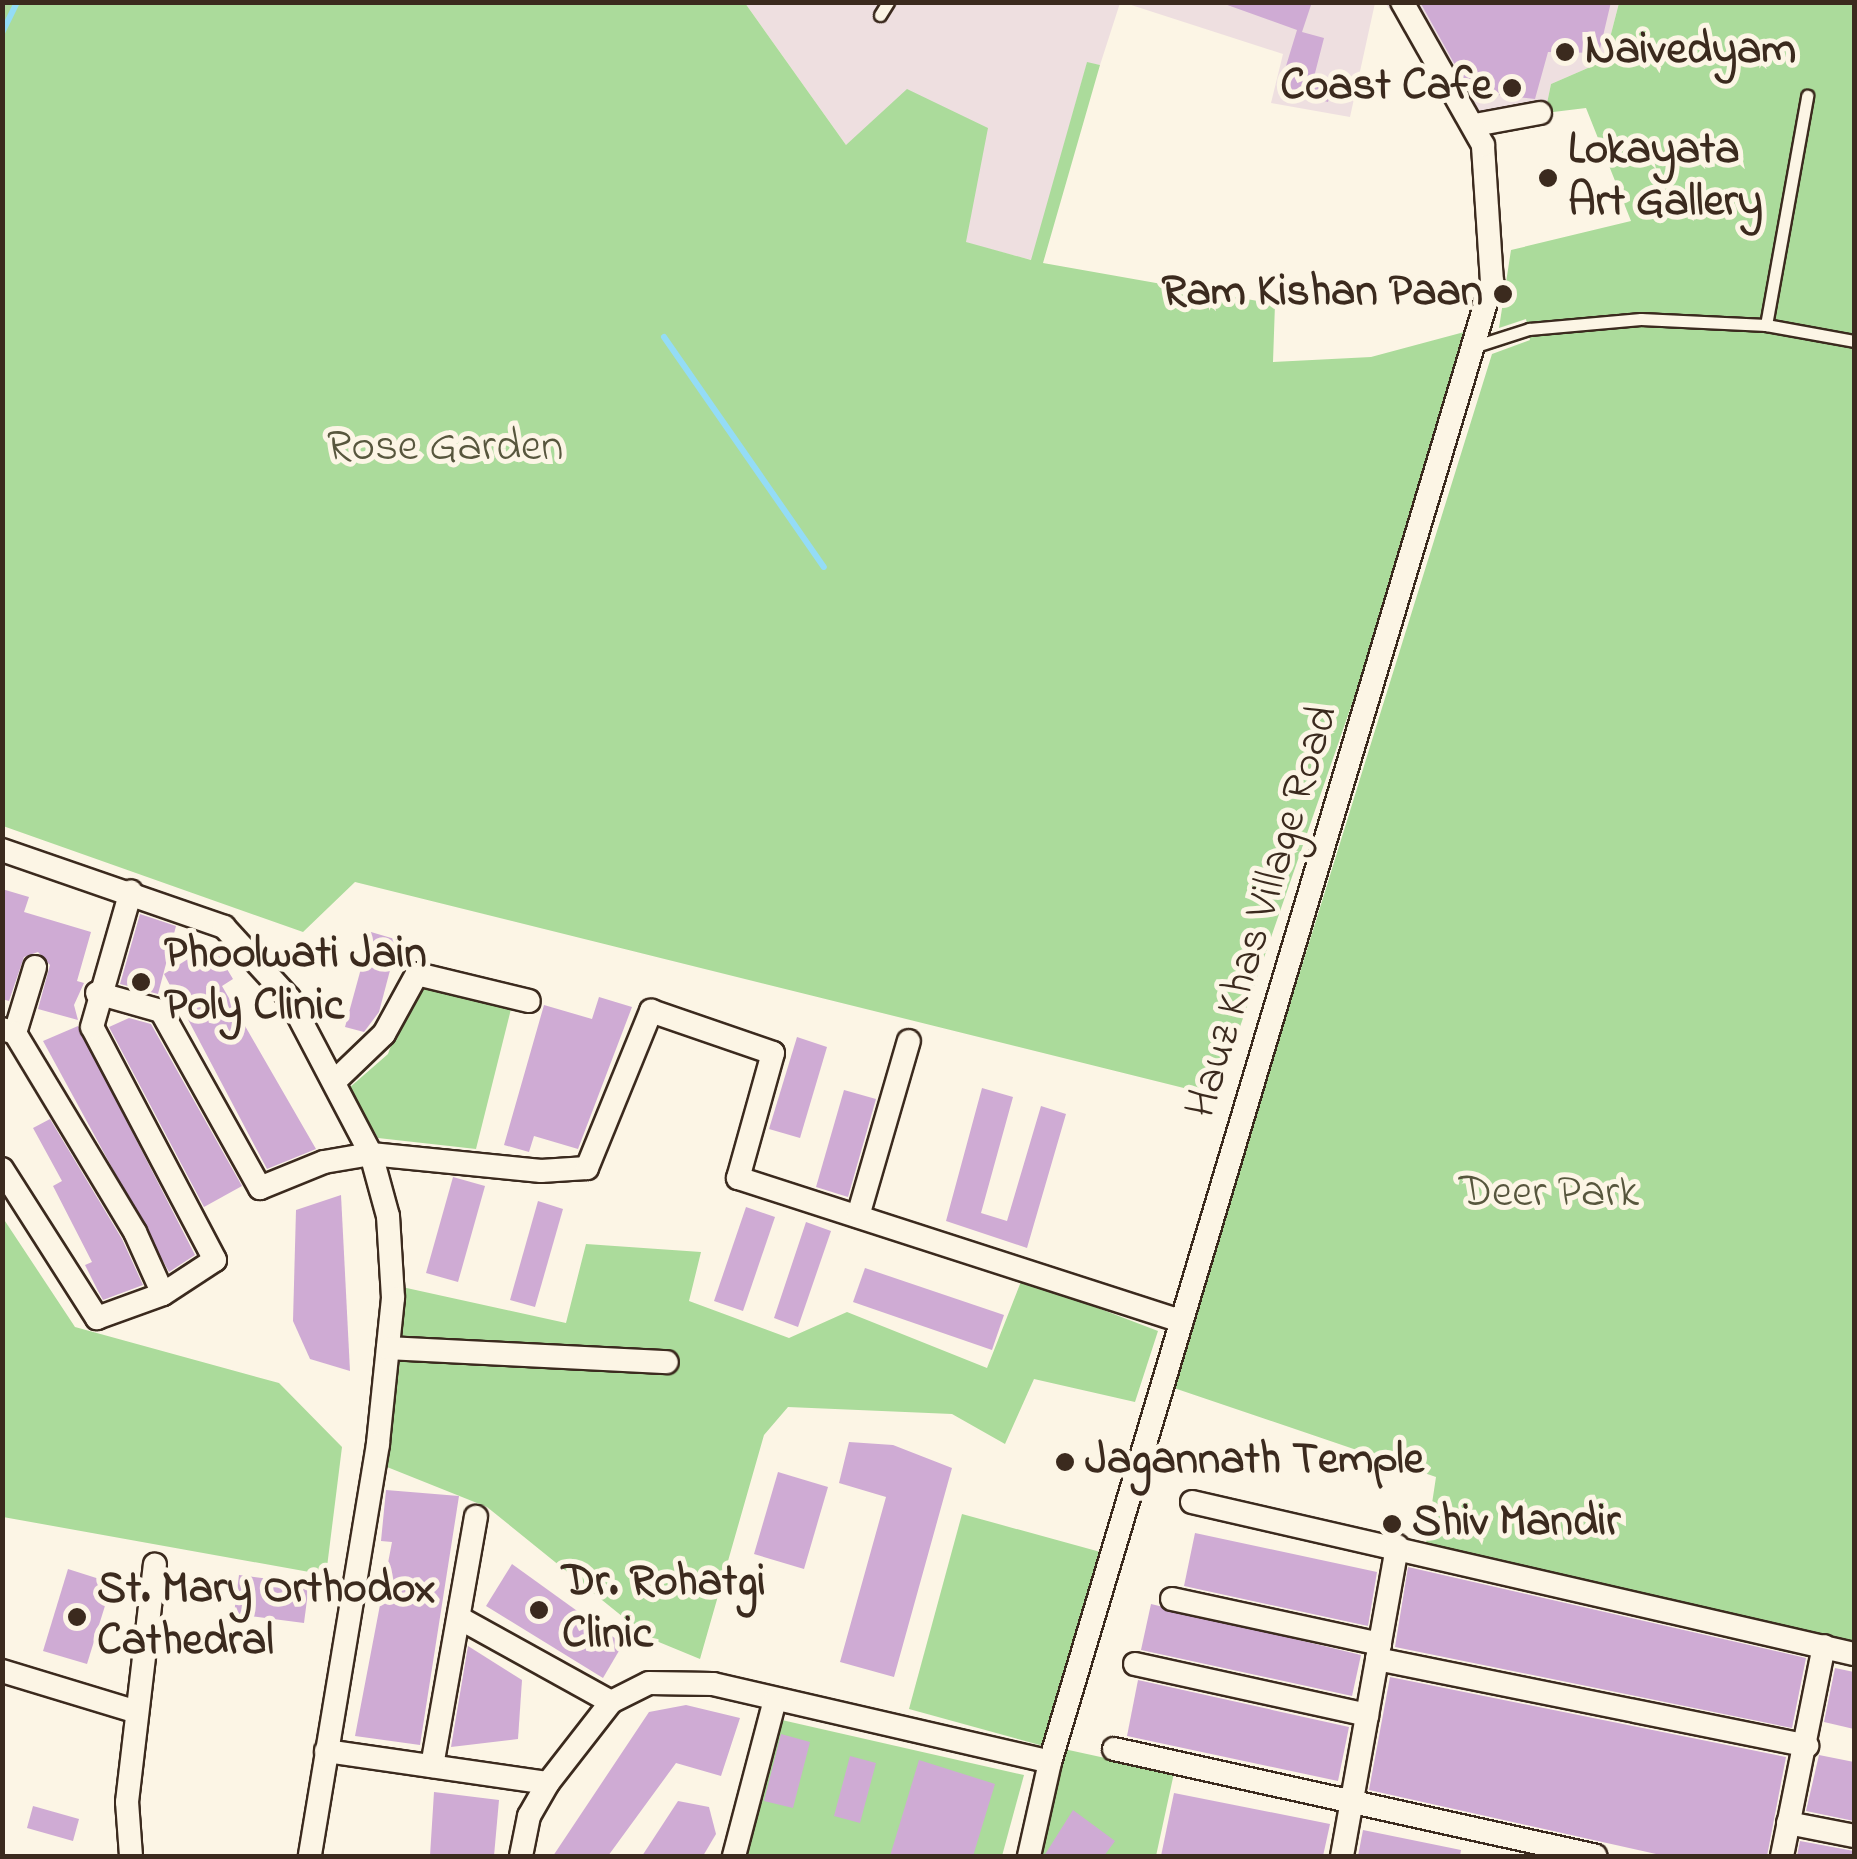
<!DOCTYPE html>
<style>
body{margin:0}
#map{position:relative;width:1857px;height:1859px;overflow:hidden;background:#fcf5e5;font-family:"Indie Flower",sans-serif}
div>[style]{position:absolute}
.built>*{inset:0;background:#eedfe0}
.green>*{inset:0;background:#abdb9b}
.stream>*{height:6px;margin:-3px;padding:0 3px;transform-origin:3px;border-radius:3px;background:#94dcf6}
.building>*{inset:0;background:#cfabd4}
.roads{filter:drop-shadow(2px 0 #3b2a1e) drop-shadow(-2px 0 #3b2a1e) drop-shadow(0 2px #3b2a1e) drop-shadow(0 -2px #3b2a1e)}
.lane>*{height:11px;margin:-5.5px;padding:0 5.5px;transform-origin:5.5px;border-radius:5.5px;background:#fcf5e5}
.street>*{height:22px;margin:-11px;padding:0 11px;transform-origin:11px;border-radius:11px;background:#fcf5e5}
.dots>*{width:28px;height:28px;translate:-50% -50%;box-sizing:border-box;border:5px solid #fcf5e5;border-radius:50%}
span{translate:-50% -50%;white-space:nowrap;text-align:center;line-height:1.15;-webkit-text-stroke:10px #fcf5e5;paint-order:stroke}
.poi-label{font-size:45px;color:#3b2a1e;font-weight:700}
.left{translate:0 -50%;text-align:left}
.right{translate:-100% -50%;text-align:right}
.park-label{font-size:45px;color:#57563d}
.street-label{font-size:45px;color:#3b2a1e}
.frame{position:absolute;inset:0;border:5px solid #3b2a1e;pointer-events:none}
</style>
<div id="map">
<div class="built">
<div style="clip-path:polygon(745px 3px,1120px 3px,1100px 65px,1087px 63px,1032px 260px,966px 243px,846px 145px)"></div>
<div style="clip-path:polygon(1125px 3px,1375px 3px,1350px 117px,1271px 103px,1283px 54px)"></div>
<div style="clip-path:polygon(1385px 3px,1619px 3px,1604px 61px,1551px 84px,1545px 113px,1474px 124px)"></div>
</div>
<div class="green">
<div style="clip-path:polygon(3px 3px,745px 3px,846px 145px,907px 89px,988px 128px,966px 242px,1031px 260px,1087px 62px,1100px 65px,1043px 263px,1275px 304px,1273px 362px,1371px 357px,1468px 331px,1439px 420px,1449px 424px,1216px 1096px,355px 882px,303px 932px,3px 826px)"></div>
<div style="clip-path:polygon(1619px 3px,1854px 3px,1854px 1641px,1425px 1550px,1436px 1477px,1171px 1387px,1492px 354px,1530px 340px,1526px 319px,1499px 328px,1511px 250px,1631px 221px,1586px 108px,1545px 113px,1551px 84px,1604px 61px)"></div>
<div style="clip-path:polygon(418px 969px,516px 989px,476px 1149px,378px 1138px,349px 1088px,388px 1054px)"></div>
<div style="clip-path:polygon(3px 1218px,75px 1327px,279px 1383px,342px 1447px,326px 1575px,3px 1517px)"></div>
<div style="clip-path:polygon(586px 1244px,701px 1252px,689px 1301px,789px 1338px,847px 1312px,987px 1368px,1022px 1279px,1158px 1331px,1135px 1402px,1034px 1379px,1005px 1444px,952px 1414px,788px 1407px,764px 1435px,700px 1659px,649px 1638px,487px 1507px,387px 1467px,402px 1287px,566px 1323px)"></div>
<div style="clip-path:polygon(962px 1514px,1104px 1553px,1051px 1748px,909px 1709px)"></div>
<div style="clip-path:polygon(773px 1718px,1024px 1775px,1002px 1856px,744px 1856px)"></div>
<div style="clip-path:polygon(1064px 1749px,1174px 1773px,1156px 1856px,1041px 1856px)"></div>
</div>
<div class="stream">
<div style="left:2px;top:33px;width:34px;rotate:-64deg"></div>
<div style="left:664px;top:337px;width:280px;rotate:55.2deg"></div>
</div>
<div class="building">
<div style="clip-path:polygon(1219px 2px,1312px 2px,1302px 32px,1324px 38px,1314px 77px,1333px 82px,1328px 102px,1279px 89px,1297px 30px)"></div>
<div style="clip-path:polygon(1420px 2px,1611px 2px,1599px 53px,1548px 52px,1535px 99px,1470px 92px)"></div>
<div style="clip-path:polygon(2px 889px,29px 897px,24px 912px,91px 932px,77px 981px,84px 983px,74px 1005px,78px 1020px,38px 1009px,50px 965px,38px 952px,24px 957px,9px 1001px,2px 999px)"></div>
<div style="clip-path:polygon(140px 914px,176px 926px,158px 994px,120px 984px)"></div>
<div style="clip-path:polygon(371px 932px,398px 940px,379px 1012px,364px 1032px,345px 1027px)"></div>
<div style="clip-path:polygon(212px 944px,233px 979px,222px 986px,316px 1149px,267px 1169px,164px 974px)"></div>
<div style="clip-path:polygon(599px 997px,632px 1007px,578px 1149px,534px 1136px,529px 1152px,504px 1145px,544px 1005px,592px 1019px)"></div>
<div style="clip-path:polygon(129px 1018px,151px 1024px,242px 1186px,204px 1207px,109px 1027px)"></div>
<div style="clip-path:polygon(78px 1026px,195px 1255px,169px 1272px,43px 1041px)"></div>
<div style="clip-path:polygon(797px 1037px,827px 1047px,800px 1138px,769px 1129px)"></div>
<div style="clip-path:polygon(982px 1088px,1013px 1097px,981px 1213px,1007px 1221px,1041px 1106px,1066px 1114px,1027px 1248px,946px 1221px)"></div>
<div style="clip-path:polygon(844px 1090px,876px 1099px,848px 1197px,816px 1187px)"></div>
<div style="clip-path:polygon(50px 1119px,122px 1239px,143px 1285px,103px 1300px,98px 1291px,85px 1265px,92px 1262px,53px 1186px,62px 1181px,33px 1128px)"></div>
<div style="clip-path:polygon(453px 1177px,485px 1186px,458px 1282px,426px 1273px)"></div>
<div style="clip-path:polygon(341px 1195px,350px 1371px,310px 1359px,293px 1321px,296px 1210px)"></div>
<div style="clip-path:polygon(538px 1201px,563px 1209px,535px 1307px,510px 1300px)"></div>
<div style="clip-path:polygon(746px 1207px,775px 1217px,743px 1311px,714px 1301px)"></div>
<div style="clip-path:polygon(806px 1222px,831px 1231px,798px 1327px,774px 1318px)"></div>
<div style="clip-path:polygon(865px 1268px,1004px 1315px,992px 1350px,853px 1302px)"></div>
<div style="clip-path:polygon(849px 1442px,893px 1445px,952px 1468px,894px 1677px,840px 1662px,886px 1497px,839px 1483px)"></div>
<div style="clip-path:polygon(778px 1472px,828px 1487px,804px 1569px,754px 1554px)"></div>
<div style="clip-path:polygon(386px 1490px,459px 1496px,420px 1745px,355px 1736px,392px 1542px,381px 1541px)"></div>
<div style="clip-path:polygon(1195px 1533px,1377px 1572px,1368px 1626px,1184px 1586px)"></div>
<div style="clip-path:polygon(512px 1564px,623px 1644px,603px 1678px,486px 1606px)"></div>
<div style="clip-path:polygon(1408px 1567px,1806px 1658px,1792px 1728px,1395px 1647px)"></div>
<div style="clip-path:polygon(68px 1569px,112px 1583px,87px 1664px,43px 1651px)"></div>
<div style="clip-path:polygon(239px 1575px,309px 1584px,304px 1623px,234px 1614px)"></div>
<div style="clip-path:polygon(1151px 1604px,1361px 1655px,1352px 1696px,1141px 1650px)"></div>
<div style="clip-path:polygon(468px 1646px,522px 1680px,518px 1739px,451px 1747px)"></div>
<div style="clip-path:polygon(1835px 1668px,1854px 1672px,1854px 1729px,1824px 1722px)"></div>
<div style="clip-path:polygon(1390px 1677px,1786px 1757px,1767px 1856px,1665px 1856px,1369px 1790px)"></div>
<div style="clip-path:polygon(1138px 1680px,1349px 1727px,1338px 1781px,1127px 1736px)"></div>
<div style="clip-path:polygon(686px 1705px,740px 1718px,721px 1776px,676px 1763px,608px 1856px,553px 1856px,649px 1712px)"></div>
<div style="clip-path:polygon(781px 1734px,810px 1742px,793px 1808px,764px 1801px)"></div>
<div style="clip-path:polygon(1819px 1755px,1854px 1762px,1854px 1821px,1806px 1811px)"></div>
<div style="clip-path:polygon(850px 1756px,876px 1763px,860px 1823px,834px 1816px)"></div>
<div style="clip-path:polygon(919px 1760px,995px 1784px,973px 1856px,890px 1856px)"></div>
<div style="clip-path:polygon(434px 1792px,499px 1800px,494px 1856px,430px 1856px)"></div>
<div style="clip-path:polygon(1174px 1793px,1330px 1824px,1323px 1856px,1161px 1856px)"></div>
<div style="clip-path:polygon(678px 1801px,709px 1807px,716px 1834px,703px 1856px,642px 1856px)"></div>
<div style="clip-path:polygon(33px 1806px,79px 1819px,73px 1841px,27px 1828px)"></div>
<div style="clip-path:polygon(1073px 1810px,1115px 1841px,1104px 1856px,1044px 1856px)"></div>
<div style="clip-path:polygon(1363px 1830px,1461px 1850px,1460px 1856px,1358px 1856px)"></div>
<div style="clip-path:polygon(1800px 1841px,1854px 1851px,1854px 1856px,1797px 1856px)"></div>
</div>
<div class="roads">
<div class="lane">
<div style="left:880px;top:15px;width:15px;rotate:-58deg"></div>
<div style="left:1766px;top:325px;width:233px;rotate:-79.8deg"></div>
<div style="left:1476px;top:346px;width:56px;rotate:-17.8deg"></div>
<div style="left:1529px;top:329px;width:112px;rotate:-5.1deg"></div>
<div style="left:1641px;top:319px;width:125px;rotate:2.7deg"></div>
<div style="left:1766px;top:325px;width:89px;rotate:10.3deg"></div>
</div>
<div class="street">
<div style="left:1475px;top:125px;width:66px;rotate:-10.5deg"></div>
<div style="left:2px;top:850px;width:235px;rotate:19.1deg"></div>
<div style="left:224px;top:927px;width:96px;rotate:47.5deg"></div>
<div style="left:289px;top:998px;width:176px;rotate:62.3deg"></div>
<div style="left:371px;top:1154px;width:64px;rotate:74.7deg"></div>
<div style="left:388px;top:1216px;width:82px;rotate:86.5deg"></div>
<div style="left:393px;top:1298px;width:147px;rotate:95.9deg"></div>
<div style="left:378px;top:1444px;width:418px;rotate:99.4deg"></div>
<div style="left:97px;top:993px;width:66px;rotate:15.7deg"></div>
<div style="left:161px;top:1011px;width:203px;rotate:60.8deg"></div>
<div style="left:260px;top:1188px;width:69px;rotate:-22.1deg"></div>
<div style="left:324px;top:1162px;width:48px;rotate:-9.7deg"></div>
<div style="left:371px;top:1154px;width:171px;rotate:5.7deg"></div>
<div style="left:541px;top:1171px;width:46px;rotate:-3.7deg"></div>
<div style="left:587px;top:1168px;width:170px;rotate:-67.8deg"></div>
<div style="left:651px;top:1011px;width:129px;rotate:19deg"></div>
<div style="left:773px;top:1053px;width:130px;rotate:105.6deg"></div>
<div style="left:738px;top:1178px;width:466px;rotate:17.9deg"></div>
<div style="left:2px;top:1029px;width:14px;rotate:17deg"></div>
<div style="left:15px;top:1033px;width:69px;rotate:-73.1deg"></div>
<div style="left:15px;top:1033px;width:232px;rotate:58.9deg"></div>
<div style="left:135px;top:1232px;width:68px;rotate:65.7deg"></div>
<div style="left:337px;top:1079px;width:65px;rotate:-43.8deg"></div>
<div style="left:384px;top:1034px;width:68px;rotate:-61.2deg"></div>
<div style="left:417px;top:974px;width:115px;rotate:13.6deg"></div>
<div style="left:2px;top:1169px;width:177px;rotate:57.5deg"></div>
<div style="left:97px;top:1318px;width:70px;rotate:-20deg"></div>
<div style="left:163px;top:1294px;width:62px;rotate:-33.2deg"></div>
<div style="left:215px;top:1260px;width:263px;rotate:-117.8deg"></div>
<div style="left:92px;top:1027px;width:141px;rotate:-74deg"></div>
<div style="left:858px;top:1216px;width:182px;rotate:-73.8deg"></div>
<div style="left:388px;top:1348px;width:279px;rotate:2.9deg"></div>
<div style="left:1192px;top:1502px;width:679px;rotate:12.93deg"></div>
<div style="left:1172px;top:1599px;width:213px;rotate:12.2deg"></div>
<div style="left:461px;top:1619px;width:171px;rotate:29deg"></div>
<div style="left:1377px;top:1659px;width:439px;rotate:11.4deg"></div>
<div style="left:1135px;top:1664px;width:238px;rotate:12.4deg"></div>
<div style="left:2px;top:1671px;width:138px;rotate:16.9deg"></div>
<div style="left:1114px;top:1749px;width:493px;rotate:12.5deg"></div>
<div style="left:326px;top:1751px;width:224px;rotate:8.2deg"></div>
<div style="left:432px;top:1766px;width:253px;rotate:-80deg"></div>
<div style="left:1788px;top:1823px;width:67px;rotate:11.1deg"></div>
<div style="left:131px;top:1856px;width:54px;rotate:-94.2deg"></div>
<div style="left:127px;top:1802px;width:239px;rotate:-83.3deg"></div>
<div style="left:521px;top:1856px;width:41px;rotate:-78.7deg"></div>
<div style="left:529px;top:1816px;width:38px;rotate:-60deg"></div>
<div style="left:548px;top:1783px;width:103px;rotate:-52.1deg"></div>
<div style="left:611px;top:1702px;width:42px;rotate:-26.6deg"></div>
<div style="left:649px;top:1683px;width:64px;rotate:0.9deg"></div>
<div style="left:713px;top:1684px;width:346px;rotate:13deg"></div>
<div style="left:734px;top:1856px;width:161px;rotate:-75.3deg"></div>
<div style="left:1029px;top:1856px;width:96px;rotate:-77.4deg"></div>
<div style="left:1050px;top:1762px;width:1545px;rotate:-73.37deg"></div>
<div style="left:1492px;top:282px;width:137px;rotate:-93.8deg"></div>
<div style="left:1483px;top:145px;width:164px;rotate:-119.5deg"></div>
<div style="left:1342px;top:1856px;width:315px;rotate:-79.9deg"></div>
<div style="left:1782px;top:1856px;width:214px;rotate:-78.7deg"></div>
</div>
</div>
<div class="dots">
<div style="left:1565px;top:52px;background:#3b2a1e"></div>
<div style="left:1512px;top:88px;background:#3b2a1e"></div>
<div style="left:1548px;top:178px;background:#3b2a1e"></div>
<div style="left:1503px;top:294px;background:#3b2a1e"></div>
<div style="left:141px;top:982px;background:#3b2a1e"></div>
<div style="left:1065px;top:1462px;background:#3b2a1e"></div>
<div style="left:1392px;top:1524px;background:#3b2a1e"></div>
<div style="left:539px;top:1610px;background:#3b2a1e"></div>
<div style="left:77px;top:1617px;background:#3b2a1e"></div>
</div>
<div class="poi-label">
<span class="left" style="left:1585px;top:52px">Naivedyam</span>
<span class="right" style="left:1492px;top:88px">Coast Cafe</span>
<span class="left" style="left:1568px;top:178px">Lokayata<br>Art Gallery</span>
<span class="right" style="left:1483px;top:294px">Ram Kishan Paan</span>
<span class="left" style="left:164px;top:982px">Phoolwati Jain<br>Poly Clinic</span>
<span class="left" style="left:1085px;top:1462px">Jagannath Temple</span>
<span class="left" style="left:1412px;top:1524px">Shiv Mandir</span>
<span class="left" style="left:562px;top:1610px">Dr. Rohatgi<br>Clinic</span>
<span class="left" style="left:97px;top:1617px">St. Mary Orthodox<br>Cathedral</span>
</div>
<div class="park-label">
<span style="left:445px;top:449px">Rose Garden</span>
<span style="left:1549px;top:1195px">Deer Park</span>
</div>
<div class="street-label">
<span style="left:1264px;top:912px;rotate:-73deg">Hauz Khas Village Road</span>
</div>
<div class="frame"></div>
</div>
